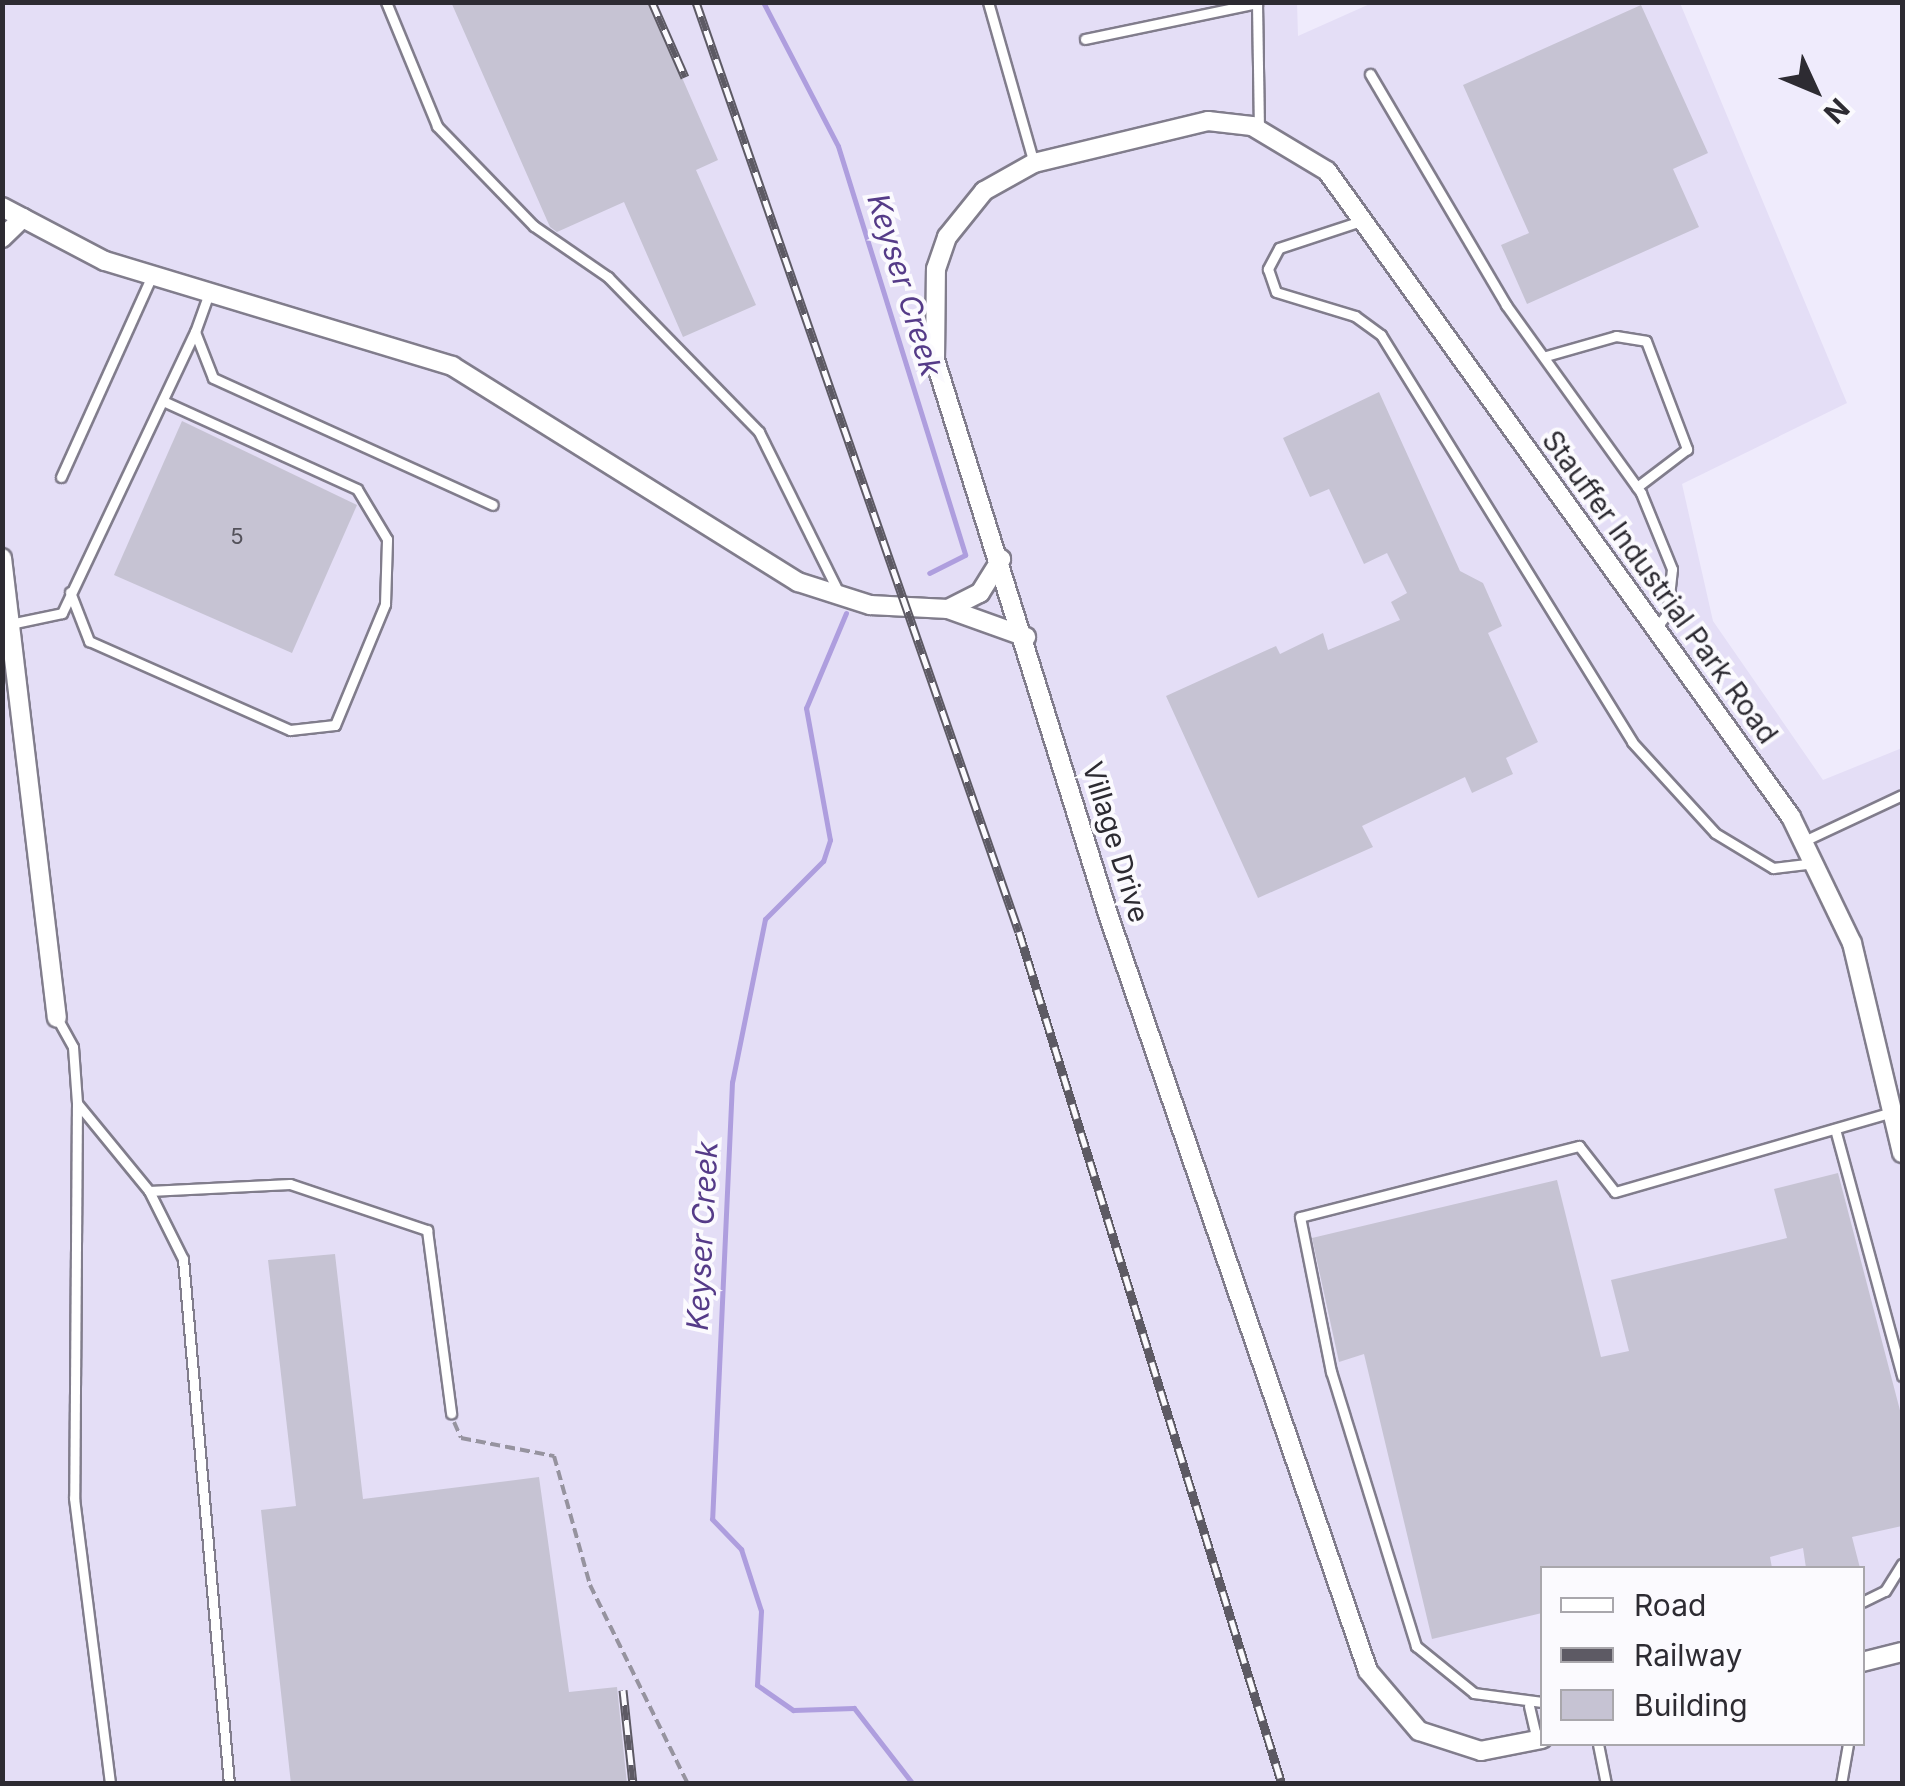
<!DOCTYPE html>
<style>
body{margin:0}
#map{position:relative;width:1905px;height:1786px;overflow:hidden;background:#efebfc;font-family:Inter,sans-serif}
div>[style]{position:absolute}
.built>*{inset:0;background:#e4def6}
.stream>*{height:5px;margin:-2.5px;padding:0 2.5px;transform-origin:2.5px;border-radius:2.5px;background:#ae9ede}
.building>*{inset:0;background:#c6c3d3}
.path>*{height:4px;margin-top:-2px;transform-origin:0;background:repeating-linear-gradient(90deg,#96939f 0 10px,transparent 0 15px)}
.roads{filter:drop-shadow(2px 0 #817d8c) drop-shadow(-2px 0 #817d8c) drop-shadow(0 2px #817d8c) drop-shadow(0 -2px #817d8c)}
.lane>*{height:9px;margin:-4.5px;padding:0 4.5px;transform-origin:4.5px;border-radius:4.5px;background:#fff}
.street>*{height:18px;margin:-9px;padding:0 9px;transform-origin:9px;border-radius:9px;background:#fff}
.rail>*{height:9px;margin-top:-4.5px;transform-origin:0;background:repeating-linear-gradient(90deg,#fbfafe 0 15px,#5d5a64 0 30px);box-sizing:border-box;border-block:2px solid #5d5a64}
span{translate:-50% -50%;white-space:nowrap;text-align:center;line-height:1.15;-webkit-text-stroke:8px #fbfafe;paint-order:stroke}
.number-label{font-size:22px;color:#53515a}
.number-label span{-webkit-text-stroke-width:0}
.street-label{font-size:28px;color:#2d2b32}
.water-label{font-size:30px;color:#553b88;font-style:italic}
.frame{position:absolute;inset:0;border:5px solid #2d2b32;pointer-events:none}
.legend{position:absolute;left:1540px;top:1566px;width:325px;height:180px;box-sizing:border-box;background:#fbfafe;border:2px solid #a9a7ac;margin:0;padding:12px 18px;list-style:none;font-size:30px;color:#2d2b32}
.legend li{display:flex;align-items:center;gap:20px;height:50px}
.legend b{width:50px;border:2px solid #a9a7ac}
.north{position:absolute;left:1765px;top:40px;width:100px;height:100px;-webkit-text-stroke:8px #fbfafe;paint-order:stroke;rotate:134deg;font-size:28px;font-weight:700;line-height:40px;text-align:center;color:#2d2b32}
.north::after{content:'';display:block;margin:auto;width:35px;height:45px;background:#2d2b32;clip-path:polygon(50% 0,100% 100%,50% 72%,0 100%)}
</style>
<div id="map">
<div class="built">
<div style="clip-path:polygon(evenodd,1297px 2px,1298px 36px,1372px 3px,1680px 3px,1847px 403px,1682px 484px,1713px 621px,1823px 780px,1902px 748px,1902px 1783px,3px 1784px,3px 3px,1297px 2px,1542px 1568px,1862px 1568px,1862px 1744px,1542px 1744px,1542px 1568px)"></div>
</div>
<div class="stream">
<div style="left:763px;top:2px;width:162px;rotate:62.5deg"></div>
<div style="left:838px;top:146px;width:428px;rotate:72.7deg"></div>
<div style="left:965px;top:555px;width:40px;rotate:153.4deg"></div>
<div style="left:846px;top:613px;width:103px;rotate:112.8deg"></div>
<div style="left:806px;top:708px;width:134px;rotate:79.7deg"></div>
<div style="left:830px;top:840px;width:22px;rotate:108deg"></div>
<div style="left:823px;top:861px;width:82px;rotate:135deg"></div>
<div style="left:765px;top:919px;width:166px;rotate:101.4deg"></div>
<div style="left:732px;top:1082px;width:437px;rotate:92.6deg"></div>
<div style="left:712px;top:1519px;width:42px;rotate:46deg"></div>
<div style="left:741px;top:1549px;width:65px;rotate:72.1deg"></div>
<div style="left:761px;top:1611px;width:74px;rotate:93.1deg"></div>
<div style="left:757px;top:1685px;width:44px;rotate:34.8deg"></div>
<div style="left:793px;top:1710px;width:61px;rotate:-1.9deg"></div>
<div style="left:854px;top:1708px;width:96px;rotate:52.2deg"></div>
</div>
<div class="building">
<div style="clip-path:polygon(451px 2px,649px 2px,718px 160px,696px 170px,756px 305px,683px 337px,624px 202px,557px 232px,550px 227px)"></div>
<div style="clip-path:polygon(1641px 5px,1708px 153px,1673px 169px,1699px 227px,1527px 304px,1501px 245px,1529px 233px,1463px 85px)"></div>
<div style="clip-path:polygon(1379px 392px,1460px 571px,1483px 583px,1502px 626px,1488px 633px,1538px 742px,1506px 758px,1513px 774px,1472px 793px,1465px 777px,1362px 826px,1373px 847px,1258px 898px,1166px 696px,1276px 646px,1280px 654px,1323px 633px,1328px 650px,1400px 620px,1391px 602px,1407px 593px,1387px 553px,1364px 564px,1329px 489px,1310px 497px,1283px 438px)"></div>
<div style="clip-path:polygon(182px 421px,357px 505px,292px 653px,114px 575px)"></div>
<div style="clip-path:polygon(1838px 1173px,1902px 1418px,1902px 1526px,1852px 1537px,1860px 1568px,1806px 1568px,1803px 1548px,1770px 1557px,1772px 1568px,1542px 1568px,1542px 1613px,1432px 1639px,1364px 1354px,1339px 1362px,1312px 1238px,1557px 1180px,1601px 1357px,1629px 1351px,1611px 1280px,1787px 1238px,1774px 1189px)"></div>
<div style="clip-path:polygon(335px 1254px,363px 1499px,539px 1477px,569px 1692px,617px 1687px,627px 1784px,291px 1784px,261px 1510px,296px 1506px,268px 1260px)"></div>
</div>
<div class="path">
<div style="left:454px;top:1422px;width:17px;rotate:66deg"></div>
<div style="left:461px;top:1438px;width:95px;rotate:11deg"></div>
<div style="left:554px;top:1456px;width:134px;rotate:74.4deg"></div>
<div style="left:590px;top:1585px;width:222px;rotate:63.8deg"></div>
</div>
<div class="roads">
<div class="lane">
<div style="left:386px;top:2px;width:134px;rotate:67.6deg"></div>
<div style="left:437px;top:126px;width:139px;rotate:45.9deg"></div>
<div style="left:534px;top:226px;width:90px;rotate:34.6deg"></div>
<div style="left:608px;top:277px;width:216px;rotate:45.7deg"></div>
<div style="left:759px;top:432px;width:180px;rotate:63.6deg"></div>
<div style="left:988px;top:2px;width:167px;rotate:74.1deg"></div>
<div style="left:1085px;top:39px;width:176px;rotate:-11.8deg"></div>
<div style="left:1257px;top:3px;width:126px;rotate:89.1deg"></div>
<div style="left:1370px;top:74px;width:268px;rotate:59.5deg"></div>
<div style="left:1506px;top:305px;width:231px;rotate:54.3deg"></div>
<div style="left:1641px;top:493px;width:82px;rotate:67.8deg"></div>
<div style="left:1672px;top:569px;width:45px;rotate:96.3deg"></div>
<div style="left:1667px;top:614px;width:18px;rotate:128deg"></div>
<div style="left:1361px;top:221px;width:86px;rotate:161.8deg"></div>
<div style="left:1279px;top:248px;width:24px;rotate:118deg"></div>
<div style="left:1268px;top:269px;width:24px;rotate:71deg"></div>
<div style="left:1276px;top:292px;width:83px;rotate:16.9deg"></div>
<div style="left:1355px;top:316px;width:32px;rotate:36deg"></div>
<div style="left:1381px;top:335px;width:478px;rotate:58.3deg"></div>
<div style="left:1632px;top:742px;width:123px;rotate:47.6deg"></div>
<div style="left:1715px;top:833px;width:68px;rotate:31.1deg"></div>
<div style="left:1773px;top:868px;width:42px;rotate:-6.8deg"></div>
<div style="left:209px;top:293px;width:41px;rotate:109.7deg"></div>
<div style="left:195px;top:332px;width:49px;rotate:68.6deg"></div>
<div style="left:213px;top:378px;width:307px;rotate:24.4deg"></div>
<div style="left:1546px;top:356px;width:73px;rotate:-15.9deg"></div>
<div style="left:1616px;top:336px;width:30px;rotate:9deg"></div>
<div style="left:1646px;top:341px;width:116px;rotate:69.2deg"></div>
<div style="left:1687px;top:449px;width:63px;rotate:142.8deg"></div>
<div style="left:61px;top:477px;width:222px;rotate:-65.7deg"></div>
<div style="left:70px;top:592px;width:53px;rotate:68.8deg"></div>
<div style="left:89px;top:641px;width:220px;rotate:23.9deg"></div>
<div style="left:290px;top:730px;width:45px;rotate:-6.3deg"></div>
<div style="left:335px;top:725px;width:131px;rotate:-67.5deg"></div>
<div style="left:385px;top:604px;width:65px;rotate:-88.2deg"></div>
<div style="left:387px;top:539px;width:58px;rotate:-121deg"></div>
<div style="left:357px;top:489px;width:213px;rotate:-155.6deg"></div>
<div style="left:10px;top:624px;width:53px;rotate:-11.9deg"></div>
<div style="left:62px;top:613px;width:311px;rotate:-64.7deg"></div>
<div style="left:1804px;top:841px;width:108px;rotate:-25.1deg"></div>
<div style="left:57px;top:1018px;width:33px;rotate:61deg"></div>
<div style="left:73px;top:1047px;width:56px;rotate:85.9deg"></div>
<div style="left:77px;top:1103px;width:114px;rotate:50.7deg"></div>
<div style="left:149px;top:1191px;width:76px;rotate:63.4deg"></div>
<div style="left:183px;top:1259px;width:527px;rotate:84.99deg"></div>
<div style="left:77px;top:1103px;width:395px;rotate:90.4deg"></div>
<div style="left:74px;top:1498px;width:288px;rotate:82.8deg"></div>
<div style="left:1835px;top:1129px;width:256px;rotate:74.8deg"></div>
<div style="left:149px;top:1191px;width:141px;rotate:-2.8deg"></div>
<div style="left:290px;top:1184px;width:145px;rotate:18.6deg"></div>
<div style="left:427px;top:1230px;width:185px;rotate:82.5deg"></div>
<div style="left:1862px;top:1602px;width:25px;rotate:-26deg"></div>
<div style="left:1885px;top:1591px;width:32px;rotate:-58deg"></div>
<div style="left:1542px;top:1702px;width:69px;rotate:-172.5deg"></div>
<div style="left:1474px;top:1693px;width:75px;rotate:-141deg"></div>
<div style="left:1416px;top:1646px;width:287px;rotate:-107.2deg"></div>
<div style="left:1331px;top:1372px;width:158px;rotate:-101.3deg"></div>
<div style="left:1300px;top:1217px;width:288px;rotate:-14.3deg"></div>
<div style="left:1579px;top:1146px;width:58px;rotate:52deg"></div>
<div style="left:1615px;top:1192px;width:289px;rotate:-16.1deg"></div>
<div style="left:1529px;top:1706px;width:35px;rotate:77deg"></div>
<div style="left:1598px;top:1744px;width:41px;rotate:78.7deg"></div>
<div style="left:1841px;top:1784px;width:41px;rotate:-80.1deg"></div>
</div>
<div class="street">
<div style="left:2px;top:207px;width:116px;rotate:27.7deg"></div>
<div style="left:105px;top:261px;width:363px;rotate:16.8deg"></div>
<div style="left:452px;top:366px;width:408px;rotate:32deg"></div>
<div style="left:798px;top:582px;width:76px;rotate:17.7deg"></div>
<div style="left:870px;top:605px;width:78px;rotate:2.9deg"></div>
<div style="left:948px;top:609px;width:83px;rotate:19.7deg"></div>
<div style="left:2px;top:238px;width:29px;rotate:-44deg"></div>
<div style="left:2px;top:558px;width:463px;rotate:83.2deg"></div>
<div style="left:948px;top:609px;width:36px;rotate:-27deg"></div>
<div style="left:980px;top:593px;width:40px;rotate:-58deg"></div>
<div style="left:1862px;top:1662px;width:41px;rotate:-14deg"></div>
<div style="left:1542px;top:1739px;width:62px;rotate:168.9deg"></div>
<div style="left:1481px;top:1751px;width:65px;rotate:-162.1deg"></div>
<div style="left:1419px;top:1731px;width:79px;rotate:-130.4deg"></div>
<div style="left:1368px;top:1671px;width:800px;rotate:-108.96deg"></div>
<div style="left:1108px;top:914px;width:580px;rotate:-107.34deg"></div>
<div style="left:935px;top:360px;width:91px;rotate:-89.4deg"></div>
<div style="left:936px;top:269px;width:34px;rotate:-71deg"></div>
<div style="left:947px;top:237px;width:59px;rotate:-51.2deg"></div>
<div style="left:984px;top:191px;width:57px;rotate:-29.2deg"></div>
<div style="left:1034px;top:163px;width:179px;rotate:-13.6deg"></div>
<div style="left:1208px;top:121px;width:44px;rotate:6.5deg"></div>
<div style="left:1252px;top:126px;width:87px;rotate:31deg"></div>
<div style="left:1327px;top:171px;width:795px;rotate:54.31deg"></div>
<div style="left:1791px;top:817px;width:140px;rotate:64.2deg"></div>
<div style="left:1852px;top:943px;width:216px;rotate:76.6deg"></div>
</div>
</div>
<div class="rail">
<div style="left:652px;top:2px;width:82px;rotate:66.3deg"></div>
<div style="left:696px;top:2px;width:984px;rotate:70.85deg"></div>
<div style="left:1019px;top:932px;width:892px;rotate:72.85deg"></div>
<div style="left:623px;top:1690px;width:95px;rotate:83.9deg"></div>
</div>
<div class="number-label">
<span style="left:237px;top:537px">5</span>
</div>
<div class="street-label">
<span style="left:1660px;top:587px;rotate:54deg">Stauffer Industrial Park Road</span>
<span style="left:1116px;top:842px;rotate:73deg">Village Drive</span>
</div>
<div class="water-label">
<span style="left:905px;top:285px;rotate:73deg">Keyser Creek</span>
<span style="left:702px;top:1236px;rotate:-87deg">Keyser Creek</span>
</div>
<div class="frame"></div>
<ul class="legend">
<li><b style="height:12px;background:#fff"></b>Road</li>
<li><b style="height:12px;background:#5d5a64"></b>Railway</li>
<li><b style="height:28px;background:#c6c3d3"></b>Building</li>
</ul>
<div class="north">N</div>
</div>
